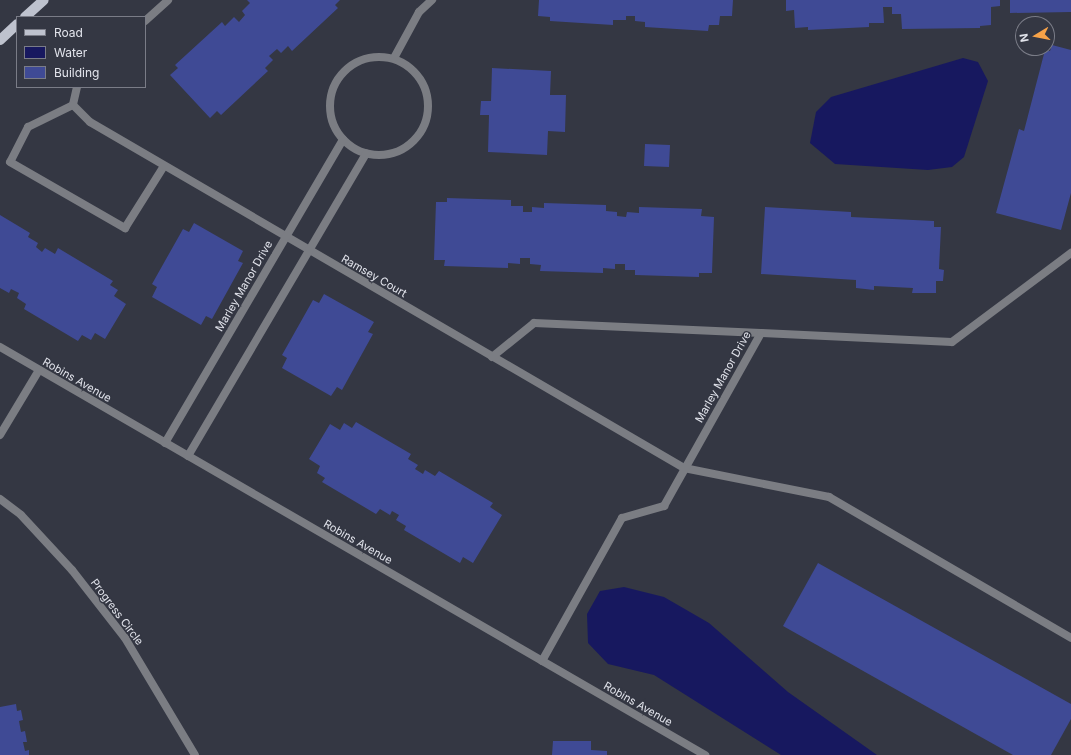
<!DOCTYPE html>
<style>
body{margin:0}
#map{position:relative;width:1071px;height:755px;overflow:hidden;background:#343743;font-family:Inter,sans-serif}
div>[style]{position:absolute}
.water>*{inset:0;background:#17185f}
.building>*{inset:0;background:#3f4a95}
.service>*{height:8px;margin:-4px;padding:0 4px;transform-origin:4px;border-radius:4px;background:#7b7d83}
.minor>*{height:8px;margin:-4px;padding:0 4px;transform-origin:4px;border-radius:4px;background:#7b7d83}
.minor>.ring{margin:-4px;padding:0;box-sizing:content-box;background:none;border:8px solid #7b7d83;border-radius:50%}
.primary>*{height:10px;margin:-5px;padding:0 5px;transform-origin:5px;border-radius:5px;background:#bec2ce}
span{translate:-50% -50%;white-space:nowrap;text-align:center;line-height:1.15;-webkit-text-stroke:3px #343743;paint-order:stroke}
.street-label{font-size:11px;color:#e2e4ec}
.legend{position:absolute;left:16px;top:16px;width:130px;height:72px;box-sizing:border-box;background:#343743;border:1px solid #7a7c87;margin:0;padding:5px 7px;list-style:none;font-size:12px;color:#e2e4ec}
.legend li{display:flex;align-items:center;gap:8px;height:20px}
.legend b{width:20px;border:1px solid #7a7c87}
.north{position:absolute;left:1015px;top:16px;width:40px;height:40px;box-sizing:border-box;background:#343743;border:1px solid #7a7c87;border-radius:50%;rotate:260deg;font-size:11px;font-weight:700;line-height:16px;text-align:center;color:#e2e4ec}
.north::after{content:'';display:block;margin:auto;width:14px;height:18px;background:#f7a248;clip-path:polygon(50% 0,100% 100%,50% 72%,0 100%)}
</style>
<div id="map">
<div class="water">
<div style="clip-path:polygon(963px 58px,978px 62px,988px 81px,964px 157px,952px 167px,928px 170px,835px 164px,810px 143px,816px 112px,831px 97px)"></div>
<div style="clip-path:polygon(624px 587px,664px 597px,709px 623px,788px 692px,877px 755px,781px 755px,654px 675px,608px 664px,588px 643px,587px 614px,600px 591px)"></div>
</div>
<div class="building">
<div style="clip-path:polygon(247px 0,340px 0,335px 5px,338px 8px,292px 51px,288px 46px,281px 53px,277px 49px,269px 56px,273px 60px,265px 68px,268px 71px,221px 115px,217px 111px,210px 118px,170px 75px,178px 68px,175px 65px,222px 22px,225px 26px,234px 17px,239px 22px,245px 15px,242px 11px,250px 3px)"></div>
<div style="clip-path:polygon(539px 0,733px 0,732px 16px,720px 16px,719px 25px,709px 25px,708px 31px,645px 27px,645px 22px,635px 21px,635px 16px,626px 16px,626px 20px,613px 20px,613px 25px,550px 21px,550px 17px,538px 16px)"></div>
<div style="clip-path:polygon(786px 0,1000px 0,1000px 6px,991px 7px,991px 25px,980px 26px,980px 28px,902px 29px,901px 14px,892px 14px,892px 7px,883px 7px,884px 23px,869px 23px,869px 27px,808px 30px,808px 27px,795px 28px,794px 10px,786px 11px)"></div>
<div style="clip-path:polygon(1010px 0,1071px 0,1071px 12px,1010px 13px)"></div>
<div style="clip-path:polygon(1052px 45px,1071px 50px,1071px 193px,1061px 230px,996px 213px,1019px 129px,1024px 131px,1045px 50px,1050px 51px)"></div>
<div style="clip-path:polygon(492px 68px,551px 71px,550px 95px,566px 95px,565px 132px,548px 131px,547px 155px,488px 152px,489px 115px,480px 115px,481px 101px,491px 101px)"></div>
<div style="clip-path:polygon(645px 144px,670px 145px,669px 167px,644px 166px)"></div>
<div style="clip-path:polygon(447px 198px,511px 200px,511px 206px,523px 206px,523px 212px,532px 212px,532px 207px,544px 208px,544px 203px,606px 205px,606px 211px,617px 212px,617px 216px,626px 217px,627px 212px,639px 213px,639px 207px,702px 209px,701px 216px,714px 217px,712px 273px,699px 273px,699px 277px,635px 275px,635px 270px,625px 270px,625px 264px,615px 264px,615px 269px,603px 268px,603px 273px,540px 271px,541px 265px,530px 264px,530px 258px,520px 258px,520px 264px,508px 263px,508px 268px,444px 266px,445px 260px,434px 260px,436px 202px,447px 202px)"></div>
<div style="clip-path:polygon(765px 207px,851px 212px,851px 217px,934px 221px,934px 227px,941px 227px,939px 269px,944px 270px,943px 281px,936px 281px,936px 293px,912px 293px,913px 288px,874px 286px,874px 290px,856px 288px,856px 280px,761px 274px)"></div>
<div style="clip-path:polygon(0 215px,30px 233px,28px 237px,38px 243px,36px 247px,42px 252px,45px 248px,55px 254px,58px 248px,113px 281px,110px 285px,118px 290px,114px 296px,126px 304px,105px 339px,95px 333px,91px 340px,82px 335px,78px 341px,24px 309px,26px 304px,17px 298px,19px 293px,11px 289px,9px 293px,0 288px)"></div>
<div style="clip-path:polygon(194px 223px,243px 251px,238px 261px,243px 263px,212px 319px,206px 316px,201px 325px,152px 297px,157px 287px,152px 284px,183px 229px,189px 232px)"></div>
<div style="clip-path:polygon(324px 294px,374px 322px,368px 332px,373px 334px,342px 390px,337px 387px,331px 396px,282px 368px,287px 358px,282px 355px,313px 300px,319px 303px)"></div>
<div style="clip-path:polygon(356px 422px,411px 454px,408px 459px,418px 465px,415px 469px,423px 474px,425px 470px,435px 476px,439px 471px,493px 503px,490px 507px,502px 515px,473px 563px,463px 557px,460px 563px,404px 530px,406px 526px,396px 520px,399px 515px,392px 511px,390px 515px,380px 509px,376px 514px,322px 482px,325px 478px,317px 473px,320px 466px,309px 459px,330px 424px,340px 430px,344px 423px,352px 428px)"></div>
<div style="clip-path:polygon(818px 563px,1071px 704px,1071px 719px,1051px 755px,1013px 755px,783px 626px)"></div>
<div style="clip-path:polygon(16px 704px,17px 711px,21px 710px,23px 720px,19px 721px,21px 732px,25px 731px,27px 742px,23px 742px,25px 751px,29px 750px,29px 755px,0 755px,0 707px)"></div>
<div style="clip-path:polygon(553px 741px,591px 741px,591px 750px,607px 751px,607px 755px,552px 755px)"></div>
</div>
<div class="service">
<div style="left:73px;top:105px;width:50px;rotate:153.9deg"></div>
<div style="left:28px;top:127px;width:39px;rotate:117deg"></div>
<div style="left:10px;top:162px;width:133px;rotate:29.9deg"></div>
<div style="left:125px;top:228px;width:73px;rotate:-57.8deg"></div>
<div style="left:0;top:435px;width:76px;rotate:-59deg"></div>
<div style="left:684px;top:468px;width:148px;rotate:11.3deg"></div>
<div style="left:829px;top:497px;width:280px;rotate:30.2deg"></div>
</div>
<div class="minor">
<div style="left:145px;top:21px;width:31px;rotate:-42deg"></div>
<div class="ring" style="left:330px;top:57px;width:90px;height:90px"></div>
<div style="left:394px;top:58px;width:52px;rotate:-61.5deg"></div>
<div style="left:419px;top:12px;width:18px;rotate:-43deg"></div>
<div style="left:77px;top:87px;width:18px;rotate:103deg"></div>
<div style="left:73px;top:105px;width:24px;rotate:45deg"></div>
<div style="left:90px;top:122px;width:687px;rotate:30.22deg"></div>
<div style="left:0;top:347px;width:815px;rotate:30.06deg"></div>
<div style="left:492px;top:357px;width:54px;rotate:-39deg"></div>
<div style="left:534px;top:323px;width:227px;rotate:2.5deg"></div>
<div style="left:165px;top:443px;width:352px;rotate:-59.6deg"></div>
<div style="left:188px;top:456px;width:351px;rotate:-59.5deg"></div>
<div style="left:0;top:499px;width:26px;rotate:37deg"></div>
<div style="left:21px;top:515px;width:75px;rotate:47.2deg"></div>
<div style="left:72px;top:570px;width:86px;rotate:52.1deg"></div>
<div style="left:125px;top:638px;width:136px;rotate:59.1deg"></div>
<div style="left:542px;top:661px;width:164px;rotate:-60.8deg"></div>
<div style="left:622px;top:518px;width:44px;rotate:-15.9deg"></div>
<div style="left:664px;top:506px;width:198px;rotate:-60.7deg"></div>
<div style="left:761px;top:333px;width:191px;rotate:2.7deg"></div>
<div style="left:952px;top:342px;width:149px;rotate:-36.8deg"></div>
</div>
<div class="primary">
<div style="left:25px;top:17px;width:25px;rotate:-42deg"></div>
<div style="left:0;top:40px;width:23px;rotate:-43deg"></div>
</div>
<div class="street-label">
<span style="left:374px;top:276px;rotate:30deg">Ramsey Court</span>
<span style="left:244px;top:286px;rotate:-60deg">Marley Manor Drive</span>
<span style="left:723px;top:377px;rotate:-61deg">Marley Manor Drive</span>
<span style="left:77px;top:380px;rotate:30deg">Robins Avenue</span>
<span style="left:358px;top:542px;rotate:30deg">Robins Avenue</span>
<span style="left:117px;top:612px;rotate:53deg">Progress Circle</span>
<span style="left:638px;top:704px;rotate:30deg">Robins Avenue</span>
</div>
<ul class="legend">
<li><b style="height:5px;background:#bec2ce"></b>Road</li>
<li><b style="height:11px;background:#17185f"></b>Water</li>
<li><b style="height:11px;background:#3f4a95"></b>Building</li>
</ul>
<div class="north">N</div>
</div>
